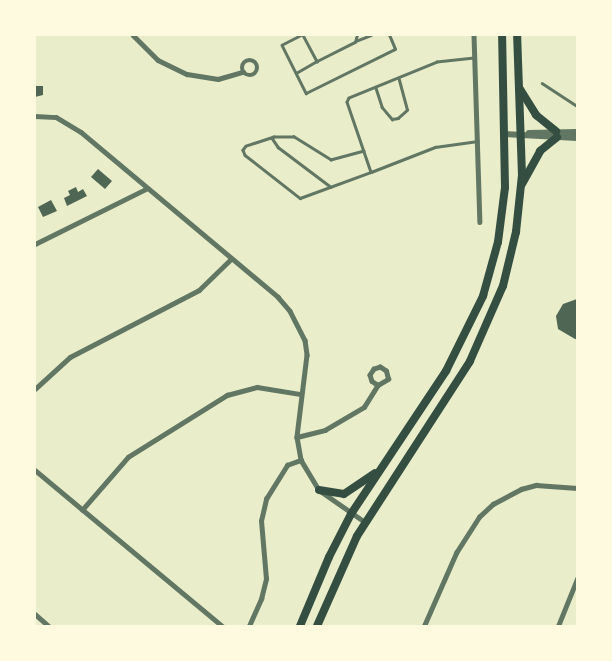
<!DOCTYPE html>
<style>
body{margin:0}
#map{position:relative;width:612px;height:661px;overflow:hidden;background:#e9edc9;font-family:"Space Grotesk",sans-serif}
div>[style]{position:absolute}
.building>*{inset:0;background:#4f6655}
.service>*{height:2.5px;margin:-1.25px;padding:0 1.25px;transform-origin:1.25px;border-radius:1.25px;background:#617663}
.minor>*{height:4.5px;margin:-2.25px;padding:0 2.25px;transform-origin:2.25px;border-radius:2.25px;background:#617663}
.minor>.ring{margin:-2.25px;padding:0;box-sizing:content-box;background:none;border:4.5px solid #617663;border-radius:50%}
.tertiary>*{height:5.5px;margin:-2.75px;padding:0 2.75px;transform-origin:2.75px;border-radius:2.75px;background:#617663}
.trunk>*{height:8px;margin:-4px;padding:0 4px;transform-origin:4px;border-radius:4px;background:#344e41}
span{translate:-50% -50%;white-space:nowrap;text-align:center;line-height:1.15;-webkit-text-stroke:4px #fefae0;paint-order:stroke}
.frame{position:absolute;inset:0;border:36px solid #fefae0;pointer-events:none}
</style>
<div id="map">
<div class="building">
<div style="clip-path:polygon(35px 86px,43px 86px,43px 95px,35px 97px)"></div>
<div style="clip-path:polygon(98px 169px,112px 181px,105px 189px,91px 177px)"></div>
<div style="clip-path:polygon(76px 187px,78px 192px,83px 189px,87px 196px,67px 206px,64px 198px,70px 195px,68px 191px)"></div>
<div style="clip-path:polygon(51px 200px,57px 211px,43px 217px,38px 207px)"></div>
<div style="clip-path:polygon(577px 299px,577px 339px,575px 339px,558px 329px,556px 316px,563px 304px)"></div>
</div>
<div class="service">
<div style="left:302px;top:35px;width:22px;rotate:153deg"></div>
<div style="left:282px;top:45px;width:54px;rotate:63.4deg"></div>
<div style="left:306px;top:93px;width:99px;rotate:-26.3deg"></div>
<div style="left:395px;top:49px;width:15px;rotate:-113deg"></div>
<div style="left:303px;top:35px;width:30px;rotate:62deg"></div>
<div style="left:317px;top:61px;width:42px;rotate:-26.6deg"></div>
<div style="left:355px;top:42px;width:7px;rotate:-74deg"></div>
<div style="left:356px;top:41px;width:16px;rotate:-22deg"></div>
<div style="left:474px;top:58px;width:37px;rotate:174deg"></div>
<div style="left:437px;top:62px;width:95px;rotate:157.8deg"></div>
<div style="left:349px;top:98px;width:4px;rotate:117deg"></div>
<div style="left:347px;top:102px;width:74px;rotate:71.1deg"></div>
<div style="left:371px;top:172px;width:69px;rotate:-21.3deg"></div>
<div style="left:435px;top:147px;width:43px;rotate:-7.9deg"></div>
<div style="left:296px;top:73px;width:24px;rotate:-30deg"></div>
<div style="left:542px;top:83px;width:42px;rotate:33.3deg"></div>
<div style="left:376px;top:88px;width:20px;rotate:72deg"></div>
<div style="left:382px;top:107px;width:16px;rotate:50deg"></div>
<div style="left:392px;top:119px;width:6px;rotate:-9deg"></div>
<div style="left:398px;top:118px;width:12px;rotate:-42deg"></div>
<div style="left:407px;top:110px;width:31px;rotate:-105deg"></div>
<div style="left:272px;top:138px;width:11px;rotate:56deg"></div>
<div style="left:278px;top:147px;width:66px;rotate:37deg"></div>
<div style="left:364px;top:151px;width:34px;rotate:165deg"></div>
<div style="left:331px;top:160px;width:44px;rotate:-148.1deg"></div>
<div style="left:294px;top:137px;width:20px;rotate:180deg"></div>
<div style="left:274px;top:137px;width:29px;rotate:162deg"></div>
<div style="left:246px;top:146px;width:5px;rotate:127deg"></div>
<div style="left:243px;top:150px;width:5px;rotate:68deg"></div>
<div style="left:245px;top:155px;width:70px;rotate:38deg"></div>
<div style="left:300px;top:198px;width:76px;rotate:-20.1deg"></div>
</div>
<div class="minor">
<div style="left:133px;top:35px;width:35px;rotate:45deg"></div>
<div style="left:158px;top:60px;width:32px;rotate:26deg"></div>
<div style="left:187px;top:74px;width:31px;rotate:9deg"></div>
<div style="left:218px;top:79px;width:26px;rotate:-16deg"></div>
<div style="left:474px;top:35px;width:187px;rotate:88.2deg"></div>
<div class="ring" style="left:242px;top:60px;width:11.5px;height:11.5px"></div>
<div style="left:35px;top:116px;width:21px;rotate:3deg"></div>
<div style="left:56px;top:117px;width:29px;rotate:31deg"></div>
<div style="left:81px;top:132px;width:257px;rotate:39.9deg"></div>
<div style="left:278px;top:297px;width:18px;rotate:49deg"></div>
<div style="left:290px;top:311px;width:33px;rotate:63deg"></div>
<div style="left:305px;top:340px;width:15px;rotate:82deg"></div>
<div style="left:307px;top:355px;width:83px;rotate:97deg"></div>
<div style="left:297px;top:437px;width:23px;rotate:80deg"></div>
<div style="left:301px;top:460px;width:35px;rotate:59deg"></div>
<div style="left:319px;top:490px;width:56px;rotate:34.8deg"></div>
<div style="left:35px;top:244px;width:124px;rotate:-26.4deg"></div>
<div style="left:35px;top:389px;width:47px;rotate:-42.4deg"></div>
<div style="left:70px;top:357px;width:145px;rotate:-27.4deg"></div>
<div style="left:199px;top:290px;width:45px;rotate:-44.1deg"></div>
<div style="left:297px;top:437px;width:29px;rotate:-14deg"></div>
<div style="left:325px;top:430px;width:45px;rotate:-30.5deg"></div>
<div style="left:364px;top:407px;width:26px;rotate:-58deg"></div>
<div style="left:378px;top:385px;width:12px;rotate:-31deg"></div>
<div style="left:388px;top:379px;width:8px;rotate:-104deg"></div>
<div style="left:386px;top:371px;width:7px;rotate:-146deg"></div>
<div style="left:380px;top:367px;width:6px;rotate:162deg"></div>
<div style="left:374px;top:369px;width:7px;rotate:124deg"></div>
<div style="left:370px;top:375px;width:6px;rotate:72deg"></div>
<div style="left:372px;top:381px;width:7px;rotate:34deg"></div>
<div style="left:35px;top:470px;width:244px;rotate:39.8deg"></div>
<div style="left:82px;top:510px;width:70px;rotate:-49deg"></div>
<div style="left:128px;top:457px;width:117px;rotate:-32.1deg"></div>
<div style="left:227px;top:395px;width:31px;rotate:-15deg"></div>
<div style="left:257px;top:387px;width:44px;rotate:9.2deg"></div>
<div style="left:35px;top:614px;width:18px;rotate:41deg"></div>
<div style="left:249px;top:626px;width:30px;rotate:-66deg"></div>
<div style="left:261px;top:599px;width:21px;rotate:-76deg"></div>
<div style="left:266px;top:579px;width:58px;rotate:-94.9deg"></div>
<div style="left:261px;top:521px;width:23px;rotate:-77deg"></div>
<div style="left:266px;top:499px;width:40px;rotate:-58deg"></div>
<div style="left:287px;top:465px;width:15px;rotate:-20deg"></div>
<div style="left:424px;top:626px;width:80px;rotate:-66.3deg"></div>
<div style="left:456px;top:553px;width:43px;rotate:-57.4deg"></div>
<div style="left:479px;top:517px;width:19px;rotate:-43deg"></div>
<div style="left:493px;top:504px;width:32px;rotate:-28deg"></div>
<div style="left:521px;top:489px;width:16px;rotate:-15deg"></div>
<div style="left:536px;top:485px;width:41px;rotate:4.2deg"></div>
<div style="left:558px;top:626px;width:51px;rotate:-68deg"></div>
</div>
<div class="tertiary">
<div style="left:529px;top:133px;width:48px;rotate:-1.2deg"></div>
<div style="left:505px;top:134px;width:72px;rotate:3.2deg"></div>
</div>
<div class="trunk">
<div style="left:520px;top:89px;width:31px;rotate:58deg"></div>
<div style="left:536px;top:115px;width:26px;rotate:39deg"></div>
<div style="left:522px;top:184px;width:38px;rotate:-61deg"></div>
<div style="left:540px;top:151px;width:22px;rotate:-39deg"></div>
<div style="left:319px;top:490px;width:25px;rotate:9deg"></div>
<div style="left:344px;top:494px;width:37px;rotate:-34deg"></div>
<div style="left:300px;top:626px;width:75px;rotate:-67.2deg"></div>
<div style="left:329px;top:557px;width:48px;rotate:-62.9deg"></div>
<div style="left:351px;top:514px;width:172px;rotate:-56.4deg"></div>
<div style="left:446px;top:371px;width:84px;rotate:-63.7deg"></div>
<div style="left:483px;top:296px;width:56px;rotate:-74.5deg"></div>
<div style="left:498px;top:242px;width:55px;rotate:-82.7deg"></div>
<div style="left:505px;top:187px;width:152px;rotate:-91.1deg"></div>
<div style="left:317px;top:626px;width:98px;rotate:-66deg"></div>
<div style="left:357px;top:536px;width:208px;rotate:-57.1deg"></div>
<div style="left:470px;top:361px;width:82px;rotate:-66.3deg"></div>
<div style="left:503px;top:286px;width:56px;rotate:-76.5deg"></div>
<div style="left:516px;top:232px;width:57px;rotate:-84deg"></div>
<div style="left:522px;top:175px;width:140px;rotate:-92deg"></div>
</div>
<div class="frame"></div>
</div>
